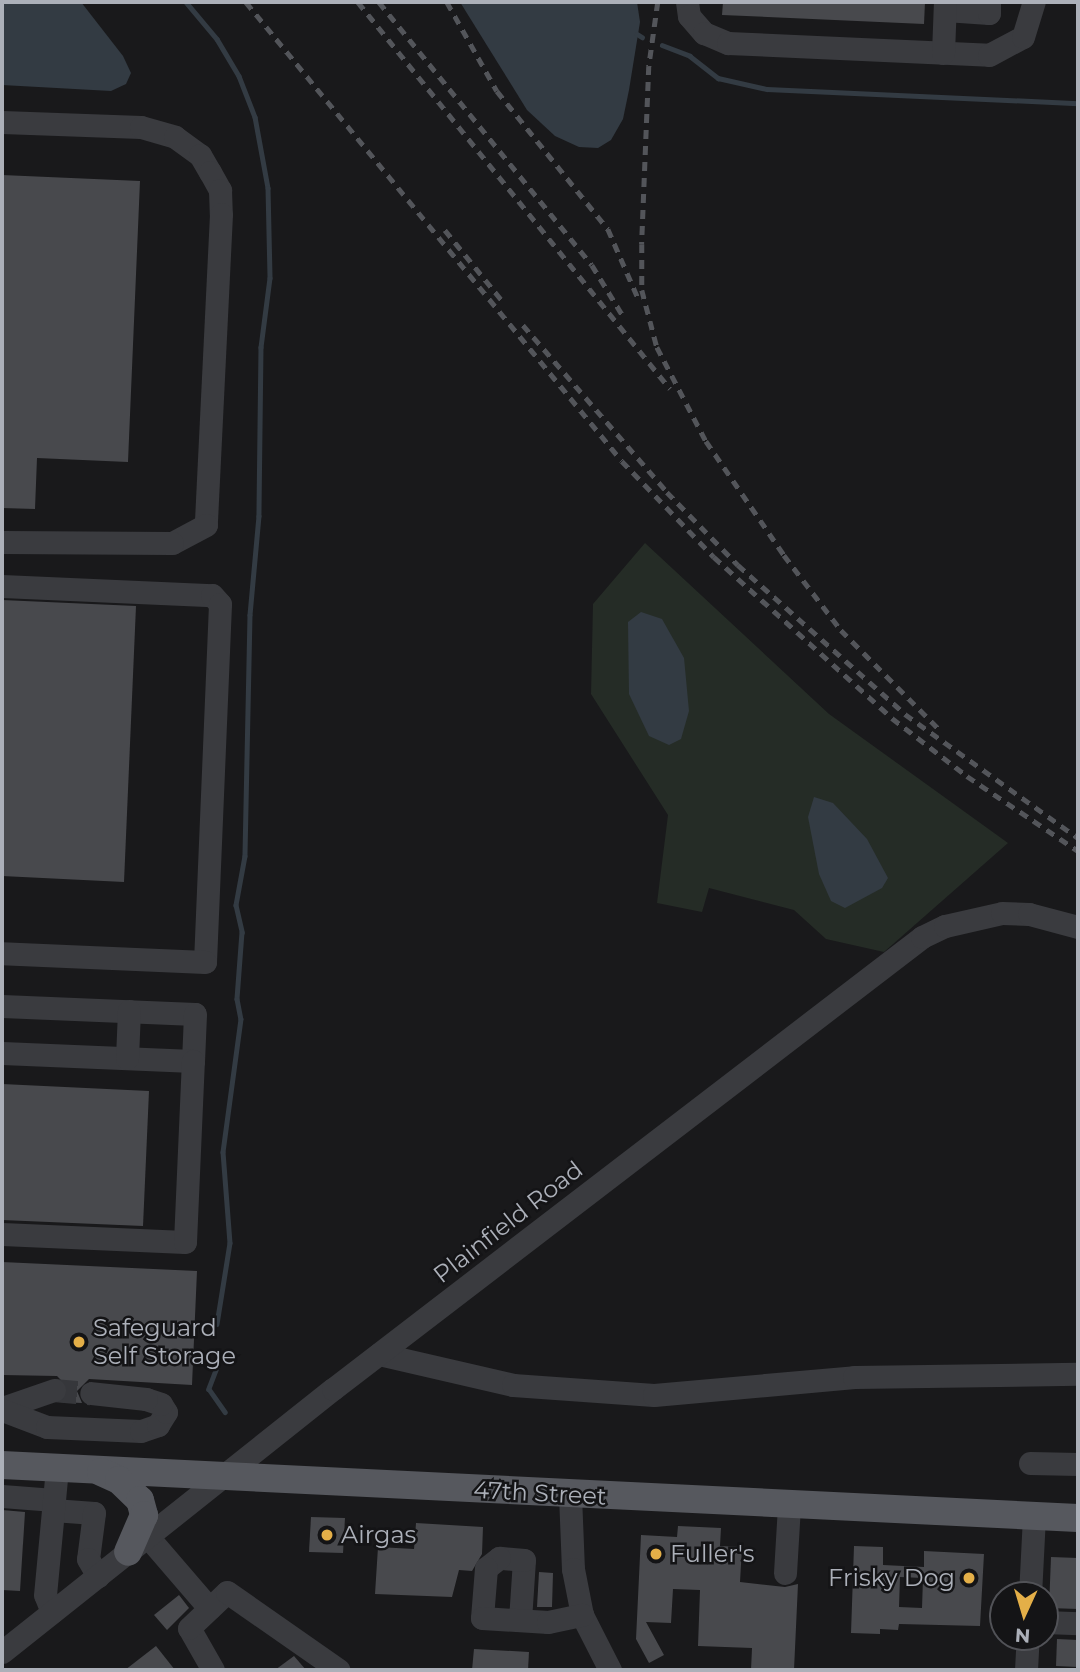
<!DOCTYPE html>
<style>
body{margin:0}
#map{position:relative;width:1080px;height:1672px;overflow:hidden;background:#19191b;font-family:Montserrat,sans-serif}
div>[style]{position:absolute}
.green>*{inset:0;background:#252c26}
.water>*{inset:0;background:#333b43}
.stream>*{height:4.5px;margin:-2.25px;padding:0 2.25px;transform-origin:2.25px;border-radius:2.25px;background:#333b43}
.building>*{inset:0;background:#48494d}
.minor-tunnel>*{height:23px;margin-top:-11.5px;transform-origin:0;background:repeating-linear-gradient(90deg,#36373b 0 23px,transparent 0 34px)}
.minor>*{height:23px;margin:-11.5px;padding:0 11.5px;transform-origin:11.5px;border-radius:11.5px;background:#3a3b3f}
.major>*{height:28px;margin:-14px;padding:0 14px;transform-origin:14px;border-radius:14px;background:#56585e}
.rail>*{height:4.5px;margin-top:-2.25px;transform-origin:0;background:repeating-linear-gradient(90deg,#53555a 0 9px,transparent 0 16px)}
.dots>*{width:19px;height:19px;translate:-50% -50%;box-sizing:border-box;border:4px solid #141416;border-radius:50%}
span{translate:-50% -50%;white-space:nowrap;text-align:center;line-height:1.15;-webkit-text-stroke:5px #141416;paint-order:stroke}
.street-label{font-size:24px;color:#acb0b9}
.poi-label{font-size:24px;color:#acb0b9}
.left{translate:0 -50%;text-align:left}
.right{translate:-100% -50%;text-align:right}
.frame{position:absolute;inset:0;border:4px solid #acb0b9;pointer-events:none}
.north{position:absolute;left:989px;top:1581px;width:70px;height:70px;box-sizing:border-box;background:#141416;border:2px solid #515257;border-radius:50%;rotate:184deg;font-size:19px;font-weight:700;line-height:28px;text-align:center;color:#acb0b9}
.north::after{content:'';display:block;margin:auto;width:24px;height:32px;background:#e4af48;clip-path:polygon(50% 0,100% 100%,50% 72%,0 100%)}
</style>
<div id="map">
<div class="green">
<div style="clip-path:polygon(645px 543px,829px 714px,1008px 843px,884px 952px,826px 939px,794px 910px,709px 888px,702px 912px,657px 903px,668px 815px,591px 694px,593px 604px)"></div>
</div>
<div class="water">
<div style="clip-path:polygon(2px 2px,81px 2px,123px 56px,131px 73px,126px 84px,111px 91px,2px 85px)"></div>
<div style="clip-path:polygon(460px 2px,637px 2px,640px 22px,629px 90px,623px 119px,611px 140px,598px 148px,579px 147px,555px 136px,527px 110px)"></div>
<div style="clip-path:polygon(641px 612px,662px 619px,684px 658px,689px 711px,681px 739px,669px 745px,649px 736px,629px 694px,628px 622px)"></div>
<div style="clip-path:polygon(814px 797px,833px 803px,867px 839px,888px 878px,882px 888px,845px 908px,831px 901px,819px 874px,808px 817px)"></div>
</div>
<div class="stream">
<div style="left:186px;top:2px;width:48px;rotate:50deg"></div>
<div style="left:217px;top:39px;width:43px;rotate:59.3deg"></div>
<div style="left:239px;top:76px;width:44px;rotate:68.7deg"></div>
<div style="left:255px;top:117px;width:72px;rotate:79.6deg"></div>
<div style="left:268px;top:188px;width:90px;rotate:88.7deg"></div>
<div style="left:270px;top:278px;width:70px;rotate:97.4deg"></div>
<div style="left:261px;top:347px;width:169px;rotate:90.7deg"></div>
<div style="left:259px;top:516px;width:99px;rotate:95.2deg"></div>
<div style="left:250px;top:615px;width:241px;rotate:91.2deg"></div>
<div style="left:245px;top:856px;width:50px;rotate:100.4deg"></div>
<div style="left:236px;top:905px;width:28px;rotate:77deg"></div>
<div style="left:242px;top:932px;width:67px;rotate:94.3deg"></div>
<div style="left:237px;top:999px;width:20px;rotate:79deg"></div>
<div style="left:241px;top:1019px;width:134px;rotate:97.7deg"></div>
<div style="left:223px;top:1152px;width:91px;rotate:85.6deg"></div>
<div style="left:230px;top:1243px;width:82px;rotate:99.1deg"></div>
<div style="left:637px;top:34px;width:6px;rotate:31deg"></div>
<div style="left:662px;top:45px;width:30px;rotate:21deg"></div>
<div style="left:690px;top:56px;width:36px;rotate:38deg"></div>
<div style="left:718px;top:78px;width:50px;rotate:12.7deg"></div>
<div style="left:767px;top:89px;width:311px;rotate:2.6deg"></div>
<div style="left:218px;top:1365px;width:26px;rotate:111deg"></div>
<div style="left:209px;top:1389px;width:28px;rotate:55deg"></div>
</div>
<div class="building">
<div style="clip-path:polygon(723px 2px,925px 2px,924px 24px,722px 15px)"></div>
<div style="clip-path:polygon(2px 175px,140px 181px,128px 462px,37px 458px,35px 509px,2px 508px)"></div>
<div style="clip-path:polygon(2px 600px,136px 606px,124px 882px,2px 876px)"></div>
<div style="clip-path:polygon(2px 1084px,149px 1091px,143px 1226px,2px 1220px)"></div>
<div style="clip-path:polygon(2px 1262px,197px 1271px,192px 1385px,89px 1379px,77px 1391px,82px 1403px,60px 1402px,67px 1386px,57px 1376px,2px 1375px)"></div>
<div style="clip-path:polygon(2px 1510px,25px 1512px,20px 1591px,2px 1590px)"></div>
<div style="clip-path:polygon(311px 1517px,345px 1518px,343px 1553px,309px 1552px)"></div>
<div style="clip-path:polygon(416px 1523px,483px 1527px,482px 1554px,472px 1571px,459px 1570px,452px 1597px,375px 1594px,378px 1547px,414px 1549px)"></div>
<div style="clip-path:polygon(678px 1526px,721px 1528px,720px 1546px,742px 1547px,740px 1582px,785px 1587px,798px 1584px,794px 1670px,751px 1670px,752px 1648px,698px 1646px,700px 1590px,673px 1589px,671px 1623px,646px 1622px,664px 1655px,649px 1663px,636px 1639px,641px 1535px,677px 1537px)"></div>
<div style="clip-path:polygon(evenodd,854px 1546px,883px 1547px,883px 1565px,924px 1567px,924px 1551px,984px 1554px,980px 1626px,899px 1624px,898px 1630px,880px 1629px,880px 1634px,851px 1633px,854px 1546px,900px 1577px,923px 1578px,922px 1608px,899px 1607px,900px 1577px)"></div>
<div style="clip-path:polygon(1051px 1557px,1078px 1558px,1078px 1609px,1049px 1608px)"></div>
<div style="clip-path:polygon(539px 1572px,553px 1573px,552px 1607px,537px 1607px)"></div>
<div style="clip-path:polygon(179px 1595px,189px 1608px,167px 1630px,154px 1615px)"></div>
<div style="clip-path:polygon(1057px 1639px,1078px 1640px,1078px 1667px,1056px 1666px)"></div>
<div style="clip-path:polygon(156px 1646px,175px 1670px,125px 1670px)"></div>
<div style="clip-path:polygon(474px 1649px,529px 1652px,528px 1670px,472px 1670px)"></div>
<div style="clip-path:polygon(294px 1656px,306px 1670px,275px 1670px)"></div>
</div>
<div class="minor-tunnel">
<div style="left:54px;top:1390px;width:37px;rotate:5deg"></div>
</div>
<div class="minor">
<div style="left:687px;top:2px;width:14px;rotate:82deg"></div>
<div style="left:689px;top:16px;width:23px;rotate:49deg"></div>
<div style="left:704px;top:33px;width:26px;rotate:23deg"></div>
<div style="left:728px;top:43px;width:261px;rotate:2.6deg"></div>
<div style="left:989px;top:55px;width:38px;rotate:-28deg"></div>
<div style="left:1023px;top:37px;width:37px;rotate:-73deg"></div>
<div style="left:945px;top:10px;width:44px;rotate:3.9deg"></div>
<div style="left:989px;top:13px;width:11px;rotate:-90deg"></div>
<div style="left:943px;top:53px;width:51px;rotate:-87.8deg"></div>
<div style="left:2px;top:122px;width:139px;rotate:2.1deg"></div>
<div style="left:141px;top:127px;width:35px;rotate:16deg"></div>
<div style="left:175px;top:137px;width:31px;rotate:36deg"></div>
<div style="left:200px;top:155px;width:20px;rotate:60deg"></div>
<div style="left:210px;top:172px;width:21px;rotate:61deg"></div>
<div style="left:220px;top:190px;width:24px;rotate:88deg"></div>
<div style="left:221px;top:214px;width:311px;rotate:92.8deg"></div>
<div style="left:206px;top:525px;width:38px;rotate:152deg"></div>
<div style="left:172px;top:543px;width:170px;rotate:-179.7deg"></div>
<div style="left:2px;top:586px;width:210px;rotate:2.5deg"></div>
<div style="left:212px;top:595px;width:12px;rotate:48deg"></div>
<div style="left:220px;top:604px;width:358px;rotate:92.4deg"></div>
<div style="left:205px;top:962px;width:203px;rotate:-177.5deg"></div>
<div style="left:2px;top:1006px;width:193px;rotate:2.4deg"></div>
<div style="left:195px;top:1014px;width:47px;rotate:92.4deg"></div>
<div style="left:193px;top:1061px;width:191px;rotate:-177.6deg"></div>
<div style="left:127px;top:1058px;width:47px;rotate:-87.6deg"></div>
<div style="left:2px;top:1234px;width:183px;rotate:2.5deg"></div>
<div style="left:185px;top:1242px;width:181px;rotate:-87.5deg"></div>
<div style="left:379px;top:1354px;width:138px;rotate:13deg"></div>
<div style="left:513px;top:1385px;width:141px;rotate:4.1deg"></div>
<div style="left:654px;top:1395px;width:201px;rotate:-5.1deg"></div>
<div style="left:854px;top:1377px;width:224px;rotate:-0.8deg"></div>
<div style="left:2px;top:1408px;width:55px;rotate:-19.1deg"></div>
<div style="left:2px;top:1410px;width:48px;rotate:20.7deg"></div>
<div style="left:47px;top:1427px;width:94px;rotate:2.4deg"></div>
<div style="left:141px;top:1431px;width:18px;rotate:-19deg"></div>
<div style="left:158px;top:1425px;width:15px;rotate:-58deg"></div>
<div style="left:166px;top:1412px;width:9px;rotate:-122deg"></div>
<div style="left:161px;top:1404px;width:16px;rotate:-162deg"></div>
<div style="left:146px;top:1399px;width:55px;rotate:-173.8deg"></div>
<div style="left:1030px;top:1463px;width:48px;rotate:1.2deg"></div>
<div style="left:570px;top:1495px;width:74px;rotate:87.7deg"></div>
<div style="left:573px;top:1569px;width:47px;rotate:78.9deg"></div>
<div style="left:582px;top:1615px;width:62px;rotate:63deg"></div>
<div style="left:2px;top:1496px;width:52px;rotate:4.4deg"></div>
<div style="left:53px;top:1510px;width:41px;rotate:4.2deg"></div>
<div style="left:94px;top:1513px;width:46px;rotate:97.4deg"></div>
<div style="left:88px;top:1559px;width:20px;rotate:60deg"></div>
<div style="left:148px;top:1537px;width:94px;rotate:49.3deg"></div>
<div style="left:785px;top:1573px;width:68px;rotate:-86.6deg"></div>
<div style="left:1030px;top:1595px;width:79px;rotate:-87.1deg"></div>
<div style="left:52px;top:1612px;width:18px;rotate:-112deg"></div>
<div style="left:45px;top:1595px;width:128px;rotate:-84.6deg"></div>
<div style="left:520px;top:1620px;width:60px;rotate:-86.2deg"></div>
<div style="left:524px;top:1560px;width:25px;rotate:-175deg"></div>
<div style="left:499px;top:1558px;width:16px;rotate:142deg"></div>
<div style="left:486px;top:1568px;width:50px;rotate:94.6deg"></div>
<div style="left:482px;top:1618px;width:66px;rotate:3.5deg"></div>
<div style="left:548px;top:1622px;width:35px;rotate:-12deg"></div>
<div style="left:1045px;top:1622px;width:33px;rotate:2deg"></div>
<div style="left:2px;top:1652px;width:423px;rotate:-38.5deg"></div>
<div style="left:333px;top:1389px;width:742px;rotate:-37.5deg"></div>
<div style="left:922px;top:937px;width:25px;rotate:-26deg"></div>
<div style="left:945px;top:926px;width:58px;rotate:-12.8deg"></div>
<div style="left:1002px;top:913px;width:27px;rotate:2deg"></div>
<div style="left:1029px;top:914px;width:51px;rotate:14.9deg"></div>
<div style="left:213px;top:1670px;width:48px;rotate:-119.7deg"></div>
<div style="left:189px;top:1628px;width:52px;rotate:-43.5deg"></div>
<div style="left:227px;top:1592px;width:136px;rotate:34.9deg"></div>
<div style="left:1026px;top:1670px;width:33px;rotate:-87deg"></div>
</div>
<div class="major">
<div style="left:2px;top:1465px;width:1077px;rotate:2.82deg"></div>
<div style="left:101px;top:1472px;width:20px;rotate:24deg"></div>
<div style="left:119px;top:1480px;width:29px;rotate:44deg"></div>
<div style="left:140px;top:1500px;width:16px;rotate:75deg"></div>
<div style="left:144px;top:1515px;width:40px;rotate:113.4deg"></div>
</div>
<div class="rail">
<div style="left:246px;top:2px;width:593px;rotate:50.68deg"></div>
<div style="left:622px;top:461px;width:133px;rotate:46.2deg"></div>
<div style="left:714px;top:557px;width:240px;rotate:42.1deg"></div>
<div style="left:892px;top:718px;width:95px;rotate:37.7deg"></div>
<div style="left:967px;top:776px;width:134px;rotate:34deg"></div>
<div style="left:358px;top:2px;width:497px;rotate:51.1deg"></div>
<div style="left:379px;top:2px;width:338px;rotate:51deg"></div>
<div style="left:592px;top:265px;width:63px;rotate:58.6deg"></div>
<div style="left:447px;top:2px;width:102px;rotate:60.7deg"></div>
<div style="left:497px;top:91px;width:177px;rotate:51.2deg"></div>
<div style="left:608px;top:229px;width:77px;rotate:66.4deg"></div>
<div style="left:658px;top:2px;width:65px;rotate:98deg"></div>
<div style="left:649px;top:66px;width:178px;rotate:92.3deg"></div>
<div style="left:642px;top:244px;width:46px;rotate:90deg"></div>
<div style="left:642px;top:290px;width:59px;rotate:75.3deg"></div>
<div style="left:657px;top:347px;width:106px;rotate:62.5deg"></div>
<div style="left:706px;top:441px;width:138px;rotate:55.6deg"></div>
<div style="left:784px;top:555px;width:94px;rotate:52.8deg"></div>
<div style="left:841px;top:630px;width:139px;rotate:45.3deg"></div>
<div style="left:445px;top:230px;width:95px;rotate:51deg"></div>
<div style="left:523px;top:325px;width:221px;rotate:49.2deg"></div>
<div style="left:667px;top:492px;width:102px;rotate:45.8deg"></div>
<div style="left:738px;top:565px;width:224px;rotate:41.7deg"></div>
<div style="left:905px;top:714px;width:213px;rotate:35.6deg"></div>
</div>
<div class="dots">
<div style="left:79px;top:1342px;background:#e4af48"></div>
<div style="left:327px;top:1535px;background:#e4af48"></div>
<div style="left:656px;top:1554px;background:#e4af48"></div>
<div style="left:969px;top:1578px;background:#e4af48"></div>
</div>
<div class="street-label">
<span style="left:508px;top:1222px;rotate:-38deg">Plainfield Road</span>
<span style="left:540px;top:1493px;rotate:3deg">47th Street</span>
</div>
<div class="poi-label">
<span class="left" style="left:93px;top:1342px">Safeguard<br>Self Storage</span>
<span class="left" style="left:341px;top:1535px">Airgas</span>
<span class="left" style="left:670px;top:1554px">Fuller's</span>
<span class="right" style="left:955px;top:1578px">Frisky Dog</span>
</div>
<div class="frame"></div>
<div class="north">N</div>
</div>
